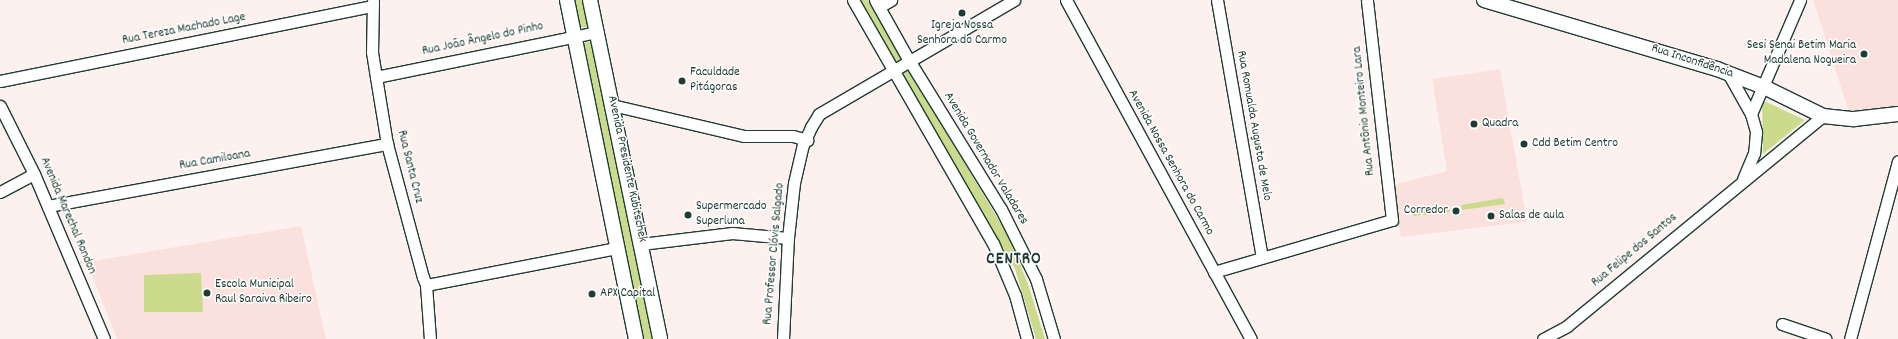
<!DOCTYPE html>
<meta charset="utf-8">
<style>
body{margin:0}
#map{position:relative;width:1898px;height:339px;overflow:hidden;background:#fdf1f0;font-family:Dekko,sans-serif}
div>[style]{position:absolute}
.built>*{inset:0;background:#fbe1de}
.green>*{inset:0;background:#ccda8d}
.roads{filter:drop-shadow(1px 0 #1f3d34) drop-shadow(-1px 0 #1f3d34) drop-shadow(0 1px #1f3d34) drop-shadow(0 -1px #1f3d34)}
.minor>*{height:11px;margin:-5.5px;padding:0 5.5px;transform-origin:5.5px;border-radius:5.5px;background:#fff}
.major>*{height:14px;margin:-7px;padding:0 7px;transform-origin:7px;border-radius:7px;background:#fff}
.dots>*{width:11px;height:11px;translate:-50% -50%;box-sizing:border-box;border:2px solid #fff;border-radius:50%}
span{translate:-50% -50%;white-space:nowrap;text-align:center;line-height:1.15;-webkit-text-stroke:3px #fff;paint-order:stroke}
.poi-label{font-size:13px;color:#1f3d34}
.right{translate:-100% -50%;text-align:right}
.left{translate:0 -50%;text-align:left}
.street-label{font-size:13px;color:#1f3d34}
.district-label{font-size:17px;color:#1f3d34;font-weight:700;letter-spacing:1px}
</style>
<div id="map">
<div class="built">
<div style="clip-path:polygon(1813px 0,1898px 0,1898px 107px,1849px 112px)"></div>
<div style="clip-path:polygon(1500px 69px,1527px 222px,1401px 237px,1393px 185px,1447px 171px,1432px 79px)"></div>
<div style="clip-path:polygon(301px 226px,326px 339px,117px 339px,87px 262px)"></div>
</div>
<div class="green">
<div style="clip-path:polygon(573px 0,584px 0,589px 27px,579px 27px)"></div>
<div style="clip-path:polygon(861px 0,868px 0,1008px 236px,1028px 284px,1045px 339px,1036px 339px,1015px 269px)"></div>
<div style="clip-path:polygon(593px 41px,655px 339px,643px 339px,580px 44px)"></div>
<div style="clip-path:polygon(1762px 100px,1805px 120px,1763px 154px)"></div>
<div style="clip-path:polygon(1503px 198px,1505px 204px,1462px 210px,1461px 205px)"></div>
<div style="clip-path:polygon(1449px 207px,1450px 212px,1413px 216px,1412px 211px)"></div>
<div style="clip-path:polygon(201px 273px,203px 312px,144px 312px,144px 275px)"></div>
</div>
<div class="roads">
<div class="minor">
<div style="left:853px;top:0;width:280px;rotate:60.1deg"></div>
<div style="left:993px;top:243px;width:56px;rotate:67.1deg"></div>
<div style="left:1015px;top:295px;width:46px;rotate:74.7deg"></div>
<div style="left:875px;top:0;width:65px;rotate:60.7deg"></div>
<div style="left:907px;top:57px;width:179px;rotate:58.3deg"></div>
<div style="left:1001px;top:209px;width:78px;rotate:63.4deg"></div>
<div style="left:1036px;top:279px;width:63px;rotate:73.3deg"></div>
<div style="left:1066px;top:0;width:386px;rotate:61.4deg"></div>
<div style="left:1217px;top:0;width:261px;rotate:80.1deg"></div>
<div style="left:373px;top:1px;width:51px;rotate:91.1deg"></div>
<div style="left:372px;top:52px;width:25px;rotate:81deg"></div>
<div style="left:376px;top:77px;width:68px;rotate:80.7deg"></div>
<div style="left:387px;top:144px;width:138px;rotate:74.9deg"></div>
<div style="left:423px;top:277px;width:9px;rotate:69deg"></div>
<div style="left:426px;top:285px;width:54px;rotate:85.8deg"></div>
<div style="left:879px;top:7px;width:14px;rotate:-30deg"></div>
<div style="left:1728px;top:73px;width:47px;rotate:60.7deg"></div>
<div style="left:1751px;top:114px;width:19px;rotate:74deg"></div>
<div style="left:1756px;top:132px;width:21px;rotate:95deg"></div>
<div style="left:1754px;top:153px;width:28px;rotate:113deg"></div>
<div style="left:376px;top:77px;width:226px;rotate:-11.5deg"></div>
<div style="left:0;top:81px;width:380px;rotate:-11.4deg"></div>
<div style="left:612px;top:105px;width:136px;rotate:13.2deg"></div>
<div style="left:744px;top:136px;width:49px"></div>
<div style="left:793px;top:136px;width:15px;rotate:16deg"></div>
<div style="left:0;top:106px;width:76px;rotate:63.4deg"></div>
<div style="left:34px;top:174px;width:179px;rotate:67deg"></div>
<div style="left:1751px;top:114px;width:124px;rotate:-66.7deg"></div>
<div style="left:0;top:192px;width:38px;rotate:-28deg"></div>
<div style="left:48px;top:206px;width:345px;rotate:-10.4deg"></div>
<div style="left:641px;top:244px;width:92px;rotate:-6.9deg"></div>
<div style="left:732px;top:233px;width:56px;rotate:5.1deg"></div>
<div style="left:1214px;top:272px;width:185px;rotate:-16.3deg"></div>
<div style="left:1392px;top:220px;width:221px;rotate:-96.5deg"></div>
<div style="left:426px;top:285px;width:195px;rotate:-11deg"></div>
<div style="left:1782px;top:324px;width:46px;rotate:18.8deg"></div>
<div style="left:783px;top:339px;width:101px;rotate:-87.2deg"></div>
<div style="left:788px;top:238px;width:55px;rotate:-83.8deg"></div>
<div style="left:794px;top:183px;width:39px;rotate:-77deg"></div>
<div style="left:803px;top:145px;width:20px;rotate:-66deg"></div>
<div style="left:811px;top:127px;width:15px;rotate:-58deg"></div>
<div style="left:819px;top:114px;width:226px;rotate:-30.3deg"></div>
<div style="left:1543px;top:339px;width:27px;rotate:-28deg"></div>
<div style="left:1567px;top:326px;width:331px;rotate:-39.4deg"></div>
<div style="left:1850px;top:339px;width:184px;rotate:-74.9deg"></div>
</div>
<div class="major">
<div style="left:567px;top:0;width:346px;rotate:78.5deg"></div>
<div style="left:590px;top:0;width:346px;rotate:78.3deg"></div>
<div style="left:1484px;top:0;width:243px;rotate:16.5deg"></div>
<div style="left:1717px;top:69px;width:50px;rotate:21deg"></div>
<div style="left:1764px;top:87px;width:66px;rotate:26.2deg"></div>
<div style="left:1823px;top:116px;width:31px;rotate:6deg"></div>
<div style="left:1854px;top:119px;width:44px;rotate:-6.5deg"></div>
</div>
</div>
<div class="dots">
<div style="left:962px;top:13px;background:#1f3d34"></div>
<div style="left:1864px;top:54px;background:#1f3d34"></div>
<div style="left:682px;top:81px;background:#1f3d34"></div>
<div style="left:1474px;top:124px;background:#1f3d34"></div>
<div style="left:1524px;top:144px;background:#1f3d34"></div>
<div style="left:1456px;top:211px;background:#1f3d34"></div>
<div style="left:688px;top:215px;background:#1f3d34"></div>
<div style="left:1491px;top:216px;background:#1f3d34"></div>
<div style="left:207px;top:293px;background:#1f3d34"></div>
<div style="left:592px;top:294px;background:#1f3d34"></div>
</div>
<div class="poi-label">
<span style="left:962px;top:34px">Igreja Nossa<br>Senhora do Carmo</span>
<span class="right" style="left:1856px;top:54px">Sesi Senai Betim Maria<br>Madalena Nogueira</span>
<span class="left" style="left:690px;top:81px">Faculdade<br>Pitágoras</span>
<span class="left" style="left:1482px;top:124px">Quadra</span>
<span class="left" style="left:1532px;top:144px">Cdd Betim Centro</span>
<span class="left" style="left:696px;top:215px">Supermercado<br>Superluna</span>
<span class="right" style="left:1448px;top:211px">Corredor</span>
<span class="left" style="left:1499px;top:216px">Salas de aula</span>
<span class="left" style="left:215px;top:293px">Escola Municipal<br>Raul Saraiva Ribeiro</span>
<span class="left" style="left:600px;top:294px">APX Capital</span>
</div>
<div class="street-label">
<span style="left:184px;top:30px;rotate:-11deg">Rua Tereza Machado Lage</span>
<span style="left:483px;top:40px;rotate:-12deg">Rua João Ângelo do Pinho</span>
<span style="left:1692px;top:62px;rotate:18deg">Rua Inconfidência</span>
<span style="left:1365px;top:111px;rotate:-96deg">Rua Antônio Monteiro Lara</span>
<span style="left:1253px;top:126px;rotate:80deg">Rua Romualda Augusta de Melo</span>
<span style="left:985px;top:159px;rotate:59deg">Avenida Governador Valadares</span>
<span style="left:215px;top:161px;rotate:-10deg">Rua Camiloana</span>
<span style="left:1170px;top:163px;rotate:61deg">Avenida Nossa Senhora do Carmo</span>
<span style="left:409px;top:167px;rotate:76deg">Rua Santa Cruz</span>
<span style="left:626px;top:169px;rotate:78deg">Avenida Presidente Kubitschek</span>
<span style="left:67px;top:216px;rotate:67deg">Avenida Marechal Rondon</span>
<span style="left:1635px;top:251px;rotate:-40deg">Rua Felipe dos Santos</span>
<span style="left:775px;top:254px;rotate:-85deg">Rua Professor Clóvis Salgado</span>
</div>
<div class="district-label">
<span style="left:1014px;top:261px">CENTRO</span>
</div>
</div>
